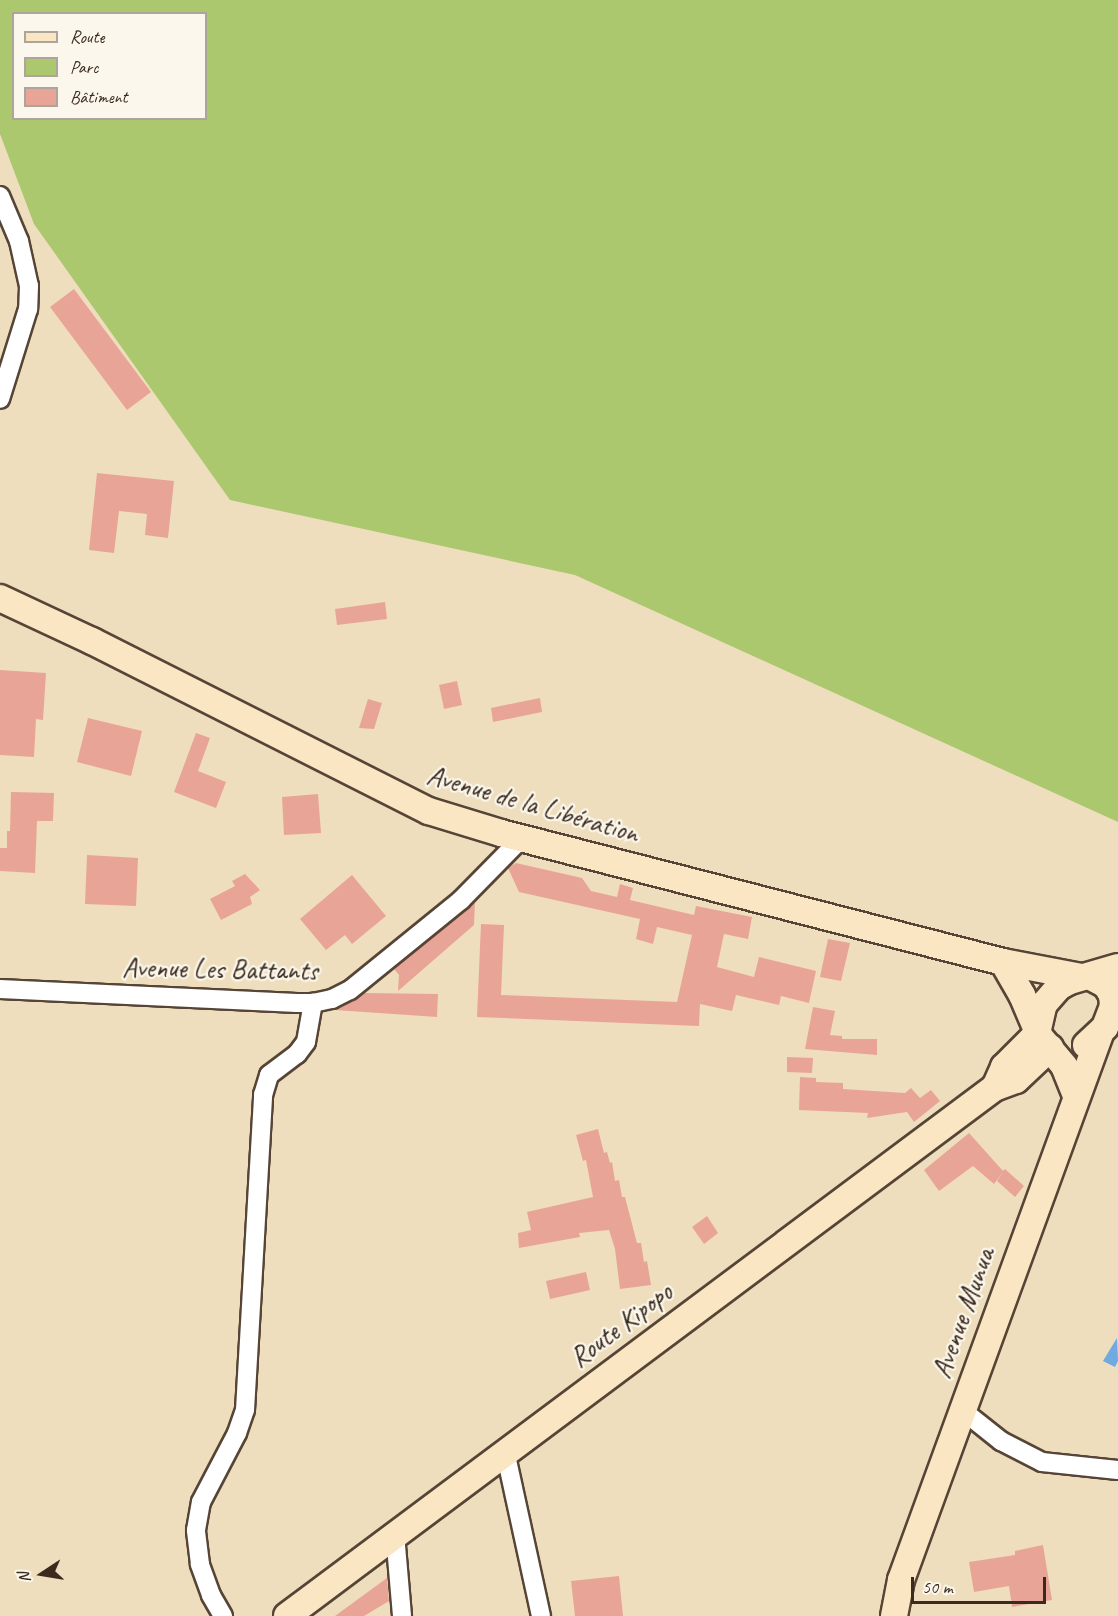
<!DOCTYPE html>
<meta charset="utf-8">
<style>
body{margin:0}
#map{position:relative;width:1118px;height:1616px;overflow:hidden;background:#eedebd;font-family:Caveat,sans-serif}
div>[style]{position:absolute}
.green>*{inset:0;background:#abc86f}
.water>*{inset:0;background:#6faae0}
.building>*{inset:0;background:#e9a498}
.roads{filter:drop-shadow(2px 0 #564536) drop-shadow(-2px 0 #564536) drop-shadow(0 2px #564536) drop-shadow(0 -2px #564536)}
.street>*{height:18px;margin:-9px;padding:0 9px;transform-origin:9px;border-radius:9px;background:#fff}
.secondary>*{height:26px;margin:-13px;padding:0 13px;transform-origin:13px;border-radius:13px;background:#fbe6c4}
span{translate:-50% -50%;white-space:nowrap;text-align:center;line-height:1.15;-webkit-text-stroke:4.5px #fbf7ec;paint-order:stroke}
.street-label{font-size:28px;color:#3b2a1e}
.legend{position:absolute;left:12px;top:12px;width:195px;height:108px;box-sizing:border-box;background:#fbf7ec;border:2px solid #aea59a;margin:0;padding:8px 10px;list-style:none;font-size:18px;color:#3b2a1e}
.legend li{display:flex;align-items:center;gap:12px;height:30px}
.legend b{width:30px;border:2px solid #aea59a}
.north{position:absolute;left:12px;top:1544px;width:60px;height:60px;-webkit-text-stroke:4px #fbf7ec;paint-order:stroke;rotate:258deg;font-size:16px;font-weight:700;line-height:24px;text-align:center;color:#3b2a1e}
.north::after{content:'';display:block;margin:auto;width:21px;height:27px;background:#3b2a1e;clip-path:polygon(50% 0,100% 100%,50% 72%,0 100%)}
.scale{position:absolute;left:911px;top:1577px;width:135px;height:27px;box-sizing:border-box;border:3px solid #3b2a1e;border-top:0;padding-left:8px;font-size:18px;line-height:21px;white-space:nowrap;color:#3b2a1e;-webkit-text-stroke:4px #fbf7ec;paint-order:stroke}
</style>
<div id="map">
<div class="green">
<div style="clip-path:polygon(evenodd,0 0,1118px 0,1118px 822px,575px 575px,230px 500px,34px 224px,0 134px,0 0,14px 14px,206px 14px,206px 118px,14px 118px,14px 14px)"></div>
</div>
<div class="water">
<div style="clip-path:polygon(1117px 1338px,1118px 1361px,1115px 1367px,1103px 1361px)"></div>
</div>
<div class="building">
<div style="clip-path:polygon(74px 289px,151px 392px,127px 410px,50px 307px)"></div>
<div style="clip-path:polygon(97px 473px,174px 481px,168px 538px,145px 535px,147px 514px,119px 511px,114px 553px,89px 550px)"></div>
<div style="clip-path:polygon(385px 602px,387px 619px,337px 625px,335px 609px)"></div>
<div style="clip-path:polygon(0 670px,46px 673px,43px 720px,36px 719px,34px 757px,0 755px)"></div>
<div style="clip-path:polygon(457px 681px,462px 705px,444px 709px,439px 685px)"></div>
<div style="clip-path:polygon(540px 698px,542px 712px,493px 722px,491px 708px)"></div>
<div style="clip-path:polygon(368px 699px,382px 703px,374px 729px,359px 728px)"></div>
<div style="clip-path:polygon(88px 718px,142px 731px,131px 776px,77px 762px)"></div>
<div style="clip-path:polygon(196px 733px,210px 738px,198px 771px,226px 782px,216px 808px,174px 792px)"></div>
<div style="clip-path:polygon(11px 792px,54px 793px,53px 821px,37px 821px,35px 873px,0 871px,0 848px,7px 848px,7px 831px,10px 831px)"></div>
<div style="clip-path:polygon(318px 794px,321px 833px,284px 835px,282px 797px)"></div>
<div style="clip-path:polygon(87px 855px,138px 858px,136px 906px,85px 904px)"></div>
<div style="clip-path:polygon(516px 863px,582px 878px,591px 891px,617px 897px,620px 884px,633px 888px,630px 900px,694px 915px,696px 906px,752px 917px,748px 939px,724px 934px,717px 967px,754px 977px,759px 957px,816px 971px,809px 1003px,781px 996px,779px 1005px,736px 995px,732px 1011px,700px 1004px,699px 1026px,477px 1017px,481px 924px,504px 925px,501px 995px,677px 1002px,692px 935px,657px 927px,653px 944px,636px 939px,640px 919px,519px 892px,508px 868px)"></div>
<div style="clip-path:polygon(245px 874px,260px 890px,250px 897px,252px 904px,221px 920px,210px 899px,235px 886px,232px 881px)"></div>
<div style="clip-path:polygon(352px 875px,386px 916px,352px 944px,345px 935px,326px 950px,300px 919px)"></div>
<div style="clip-path:polygon(475px 901px,474px 925px,398px 991px,399px 975px,394px 969px)"></div>
<div style="clip-path:polygon(828px 939px,850px 943px,841px 981px,820px 977px)"></div>
<div style="clip-path:polygon(364px 993px,438px 994px,437px 1017px,335px 1010px)"></div>
<div style="clip-path:polygon(813px 1007px,835px 1011px,830px 1035px,842px 1036px,842px 1039px,877px 1039px,877px 1055px,805px 1049px)"></div>
<div style="clip-path:polygon(787px 1057px,813px 1058px,812px 1073px,787px 1072px)"></div>
<div style="clip-path:polygon(800px 1077px,816px 1078px,816px 1082px,843px 1083px,843px 1089px,905px 1093px,911px 1088px,920px 1098px,931px 1090px,940px 1101px,914px 1122px,907px 1112px,867px 1118px,868px 1113px,799px 1110px)"></div>
<div style="clip-path:polygon(598px 1129px,604px 1153px,607px 1152px,610px 1163px,612px 1162px,615px 1181px,619px 1180px,622px 1197px,625px 1197px,637px 1243px,641px 1243px,644px 1262px,647px 1261px,651px 1285px,620px 1289px,615px 1249px,609px 1230px,579px 1233px,580px 1237px,519px 1248px,518px 1233px,531px 1230px,527px 1212px,593px 1197px,586px 1160px,583px 1161px,576px 1135px)"></div>
<div style="clip-path:polygon(969px 1133px,1003px 1171px,1005px 1169px,1024px 1186px,1015px 1197px,997px 1181px,1003px 1172px,994px 1184px,973px 1166px,939px 1191px,924px 1170px)"></div>
<div style="clip-path:polygon(707px 1216px,718px 1233px,704px 1244px,692px 1227px)"></div>
<div style="clip-path:polygon(586px 1272px,590px 1290px,550px 1299px,546px 1281px)"></div>
<div style="clip-path:polygon(1043px 1545px,1052px 1600px,1012px 1607px,1009px 1586px,974px 1592px,969px 1562px,1015px 1555px,1015px 1551px)"></div>
<div style="clip-path:polygon(619px 1576px,623px 1616px,575px 1616px,571px 1581px)"></div>
<div style="clip-path:polygon(387px 1578px,389px 1601px,364px 1616px,335px 1616px)"></div>
</div>
<div class="roads">
<div class="street">
<div style="left:0;top:196px;width:49px;rotate:67.1deg"></div>
<div style="left:19px;top:241px;width:46px;rotate:77.5deg"></div>
<div style="left:29px;top:286px;width:23px;rotate:92deg"></div>
<div style="left:28px;top:309px;width:94px;rotate:107.3deg"></div>
<div style="left:0;top:989px;width:297px;rotate:2.7deg"></div>
<div style="left:297px;top:1003px;width:16px"></div>
<div style="left:313px;top:1003px;width:19px;rotate:-12deg"></div>
<div style="left:332px;top:999px;width:20px;rotate:-27deg"></div>
<div style="left:350px;top:990px;width:143px;rotate:-39deg"></div>
<div style="left:461px;top:900px;width:87px;rotate:-45.5deg"></div>
<div style="left:962px;top:1410px;width:50px;rotate:38.5deg"></div>
<div style="left:1001px;top:1441px;width:46px;rotate:27.1deg"></div>
<div style="left:1042px;top:1462px;width:76px;rotate:6deg"></div>
<div style="left:505px;top:1451px;width:169px;rotate:77.7deg"></div>
<div style="left:395px;top:1534px;width:82px;rotate:85.1deg"></div>
<div style="left:223px;top:1616px;width:24px;rotate:-120deg"></div>
<div style="left:211px;top:1595px;width:33px;rotate:-110deg"></div>
<div style="left:200px;top:1564px;width:34px;rotate:-97deg"></div>
<div style="left:196px;top:1530px;width:28px;rotate:-80deg"></div>
<div style="left:201px;top:1502px;width:78px;rotate:-62.4deg"></div>
<div style="left:237px;top:1433px;width:24px;rotate:-71deg"></div>
<div style="left:245px;top:1410px;width:316px;rotate:-86.7deg"></div>
<div style="left:263px;top:1095px;width:21px;rotate:-73deg"></div>
<div style="left:269px;top:1075px;width:35px;rotate:-37deg"></div>
<div style="left:297px;top:1054px;width:15px;rotate:-53deg"></div>
<div style="left:306px;top:1042px;width:40px;rotate:-80deg"></div>
</div>
<div class="secondary">
<div style="left:0;top:598px;width:102px;rotate:25.1deg"></div>
<div style="left:92px;top:641px;width:377px;rotate:26.8deg"></div>
<div style="left:429px;top:811px;width:75px;rotate:17deg"></div>
<div style="left:501px;top:833px;width:518px;rotate:14.41deg"></div>
<div style="left:1003px;top:962px;width:80px;rotate:10.8deg"></div>
<div style="left:1003px;top:962px;width:38px;rotate:60deg"></div>
<div style="left:1022px;top:995px;width:46px;rotate:66.8deg"></div>
<div style="left:1040px;top:1037px;width:38px;rotate:50deg"></div>
<div style="left:1064px;top:1066px;width:32px;rotate:68deg"></div>
<div style="left:1038px;top:1029px;width:26px;rotate:-77deg"></div>
<div style="left:1044px;top:1004px;width:23px;rotate:-49deg"></div>
<div style="left:1059px;top:987px;width:13px;rotate:-29deg"></div>
<div style="left:1070px;top:981px;width:50px;rotate:-16.3deg"></div>
<div style="left:1086px;top:1045px;width:26px;rotate:-43deg"></div>
<div style="left:1105px;top:1027px;width:22px;rotate:-69deg"></div>
<div style="left:1113px;top:1006px;width:11px;rotate:-95deg"></div>
<div style="left:1112px;top:995px;width:12px;rotate:-121deg"></div>
<div style="left:1106px;top:985px;width:17px;rotate:-152deg"></div>
<div style="left:996px;top:1085px;width:20px;rotate:-66deg"></div>
<div style="left:1004px;top:1067px;width:48px;rotate:-45deg"></div>
<div style="left:287px;top:1616px;width:882px;rotate:-36.75deg"></div>
<div style="left:994px;top:1088px;width:23px;rotate:-20deg"></div>
<div style="left:1016px;top:1080px;width:47px;rotate:-43.3deg"></div>
<div style="left:894px;top:1616px;width:37px;rotate:-79deg"></div>
<div style="left:901px;top:1580px;width:581px;rotate:-69.97deg"></div>
</div>
</div>
<div class="street-label">
<span style="left:533px;top:804px;rotate:16deg">Avenue de la Libération</span>
<span style="left:220px;top:969px;rotate:1deg">Avenue Les Battants</span>
<span style="left:963px;top:1313px;rotate:-70deg">Avenue Munua</span>
<span style="left:621px;top:1325px;rotate:-37deg">Route Kipopo</span>
</div>
<ul class="legend">
<li><b style="height:8px;background:#fbe6c4"></b>Route</li>
<li><b style="height:16px;background:#abc86f"></b>Parc</li>
<li><b style="height:16px;background:#e9a498"></b>Bâtiment</li>
</ul>
<div class="north">N</div>
<div class="scale">50 m</div>
</div>
